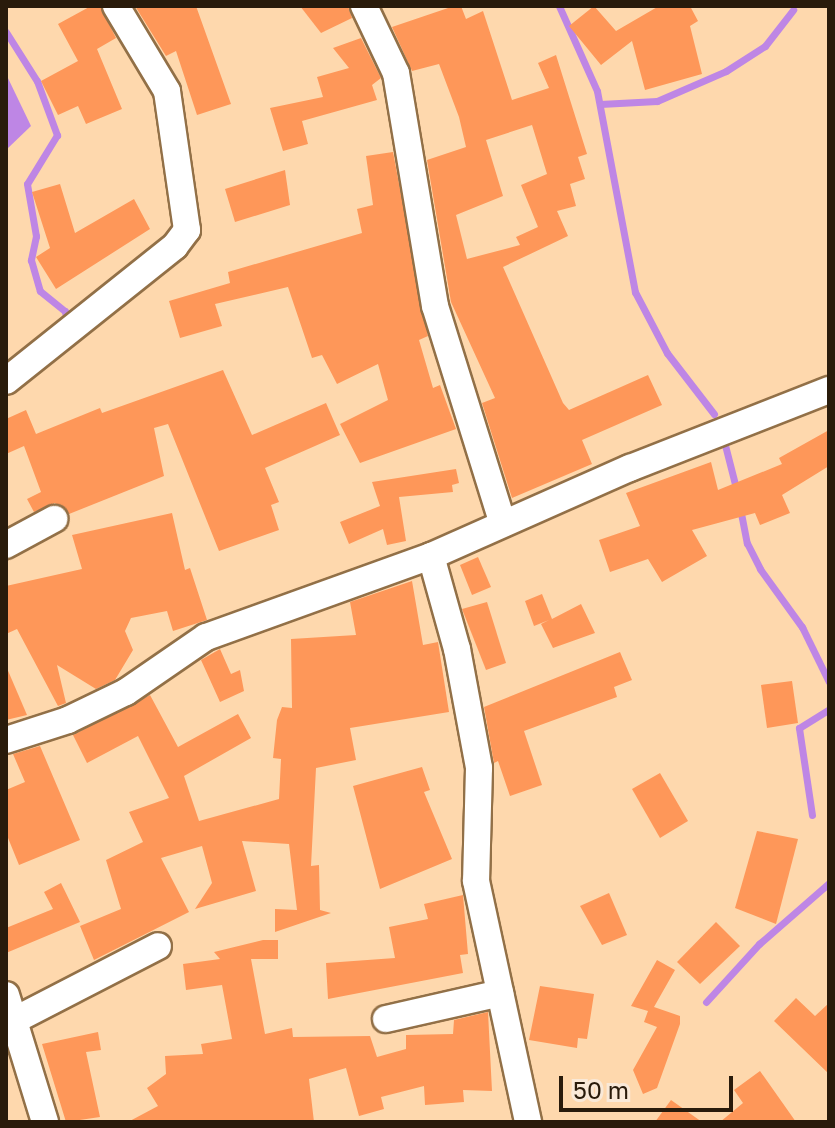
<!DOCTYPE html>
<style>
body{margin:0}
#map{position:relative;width:835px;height:1128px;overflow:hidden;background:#fed8ad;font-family:"Golos Text",sans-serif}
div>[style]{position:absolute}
.water>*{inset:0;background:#be86e5}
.stream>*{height:7px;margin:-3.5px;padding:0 3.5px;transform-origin:3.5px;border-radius:3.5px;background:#be86e5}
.building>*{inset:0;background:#fe9759}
.roads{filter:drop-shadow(2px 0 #927047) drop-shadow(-2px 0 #927047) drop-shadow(0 2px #927047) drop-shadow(0 -2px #927047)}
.minor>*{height:26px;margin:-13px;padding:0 13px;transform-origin:13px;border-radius:13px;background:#fff}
span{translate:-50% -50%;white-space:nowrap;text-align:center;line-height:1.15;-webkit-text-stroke:6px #f9e9d8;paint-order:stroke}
.frame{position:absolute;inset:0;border:8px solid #291b0b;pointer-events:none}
.scale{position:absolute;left:559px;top:1076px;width:174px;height:36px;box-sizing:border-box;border:4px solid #291b0b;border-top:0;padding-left:10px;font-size:24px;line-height:28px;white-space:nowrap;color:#291b0b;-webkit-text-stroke:6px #f9e9d8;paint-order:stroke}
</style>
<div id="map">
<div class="water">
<div style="clip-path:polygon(6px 74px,31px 126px,6px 150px)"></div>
</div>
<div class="stream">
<div style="left:559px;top:6px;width:93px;rotate:65.9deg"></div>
<div style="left:597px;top:91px;width:205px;rotate:79.3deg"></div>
<div style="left:635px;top:292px;width:69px;rotate:62.3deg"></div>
<div style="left:667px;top:353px;width:77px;rotate:52.4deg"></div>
<div style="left:6px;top:32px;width:58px;rotate:57.7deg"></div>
<div style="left:37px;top:81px;width:58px;rotate:69.7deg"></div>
<div style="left:57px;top:135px;width:57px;rotate:121.5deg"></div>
<div style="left:27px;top:184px;width:53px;rotate:80.2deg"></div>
<div style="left:36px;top:236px;width:25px;rotate:102deg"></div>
<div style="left:31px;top:260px;width:32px;rotate:74deg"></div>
<div style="left:40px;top:291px;width:32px;rotate:39deg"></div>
<div style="left:65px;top:311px;width:13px;rotate:81deg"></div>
<div style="left:600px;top:104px;width:57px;rotate:-3deg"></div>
<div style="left:657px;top:101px;width:75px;rotate:-23.5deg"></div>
<div style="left:726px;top:71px;width:46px;rotate:-32.7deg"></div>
<div style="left:765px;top:46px;width:46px;rotate:-52.1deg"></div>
<div style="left:725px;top:445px;width:49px;rotate:75.7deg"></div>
<div style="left:740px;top:508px;width:36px;rotate:79deg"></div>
<div style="left:747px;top:543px;width:29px;rotate:63deg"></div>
<div style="left:760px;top:569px;width:72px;rotate:54.1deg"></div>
<div style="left:802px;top:627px;width:61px;rotate:63.9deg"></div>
<div style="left:812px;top:815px;width:88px;rotate:-98.5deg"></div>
<div style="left:799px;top:728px;width:36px;rotate:-32deg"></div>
<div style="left:706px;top:1002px;width:79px;rotate:-47.6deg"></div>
<div style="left:759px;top:944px;width:93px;rotate:-41.1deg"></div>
</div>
<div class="building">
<div style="clip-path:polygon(91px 6px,100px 6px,116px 38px,97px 49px,122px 109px,86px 124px,78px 106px,58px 115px,41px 81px,78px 61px,58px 24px)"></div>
<div style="clip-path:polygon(135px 6px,196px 6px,231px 104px,197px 115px,176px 51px,166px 56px)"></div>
<div style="clip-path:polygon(300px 6px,348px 6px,352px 18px,321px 33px)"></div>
<div style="clip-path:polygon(evenodd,454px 6px,461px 6px,466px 19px,483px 11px,512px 100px,549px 88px,538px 63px,556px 55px,587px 154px,578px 157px,585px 179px,570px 184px,576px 206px,557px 211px,568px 236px,503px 267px,563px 403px,569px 410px,648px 375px,662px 405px,582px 440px,592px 464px,512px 498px,482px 403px,495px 398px,451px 302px,427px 160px,466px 147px,459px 117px,439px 64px,412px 71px,392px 27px,454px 6px,532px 125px,547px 174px,521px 185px,538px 227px,516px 237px,520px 245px,467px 259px,456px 215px,503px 196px,486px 140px,532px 125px)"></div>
<div style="clip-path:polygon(594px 6px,616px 31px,659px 6px,690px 6px,698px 21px,690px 26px,702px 74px,645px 90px,632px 41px,601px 65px,569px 26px)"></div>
<div style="clip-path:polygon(361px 38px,381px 78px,372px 85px,377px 100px,302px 121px,308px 144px,283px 151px,270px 108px,323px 97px,317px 77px,349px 68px,333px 48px)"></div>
<div style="clip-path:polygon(393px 152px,428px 336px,419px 340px,433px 388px,440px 385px,456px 429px,360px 463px,340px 424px,388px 400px,378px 364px,337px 384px,322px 355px,312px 358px,288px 287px,215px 304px,222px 326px,180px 338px,169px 301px,230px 283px,228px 272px,362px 233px,357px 209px,373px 205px,366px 156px)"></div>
<div style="clip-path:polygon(285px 170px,290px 205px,235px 222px,225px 189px)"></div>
<div style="clip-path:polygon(60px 184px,75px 233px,134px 199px,150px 229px,56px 289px,36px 257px,50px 248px,32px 192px)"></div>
<div style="clip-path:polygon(223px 370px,252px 435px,326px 403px,340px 435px,265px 468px,279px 502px,271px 505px,279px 530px,219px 551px,168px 424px,154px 428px,164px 476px,69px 514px,55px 503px,34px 512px,27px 499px,41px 492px,24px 446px,6px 454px,6px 419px,26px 410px,36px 434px,100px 408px,102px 413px)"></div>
<div style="clip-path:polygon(829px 430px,829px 466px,782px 495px,790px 513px,760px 525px,755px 513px,692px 530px,707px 556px,662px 582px,648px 559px,610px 572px,599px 540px,640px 526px,626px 493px,711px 462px,718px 490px,782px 464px,779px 458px)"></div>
<div style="clip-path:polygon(456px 469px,459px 483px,452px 485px,453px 492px,399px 497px,406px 541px,387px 545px,383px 529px,349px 544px,340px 522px,380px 506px,372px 482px)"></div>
<div style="clip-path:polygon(172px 513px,185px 570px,190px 568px,207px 620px,173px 631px,167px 611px,131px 618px,125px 631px,133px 650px,115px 680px,96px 689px,57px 665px,66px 703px,58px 706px,17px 629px,6px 634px,6px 586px,82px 569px,72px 535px)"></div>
<div style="clip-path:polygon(478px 557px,491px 587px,472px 595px,460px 565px)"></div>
<div style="clip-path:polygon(412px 581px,423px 645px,438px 642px,449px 712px,350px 728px,356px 760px,316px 768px,311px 866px,319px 865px,320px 910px,331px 913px,275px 932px,275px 909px,297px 910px,289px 844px,242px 841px,256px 891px,195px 909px,212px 883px,202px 846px,161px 858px,189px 912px,94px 960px,80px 926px,121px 909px,106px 860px,143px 842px,129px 812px,169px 798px,138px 736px,87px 763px,73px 735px,150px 695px,178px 747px,238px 714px,251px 738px,184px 776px,199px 821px,279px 799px,281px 759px,273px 758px,277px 720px,282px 707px,292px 708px,291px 639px,356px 635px,350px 602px)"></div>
<div style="clip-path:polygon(542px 594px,552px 619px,581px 604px,595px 633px,553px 648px,541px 624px,549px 620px,534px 626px,525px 601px)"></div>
<div style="clip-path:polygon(487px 602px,506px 663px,486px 670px,462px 609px)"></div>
<div style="clip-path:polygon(220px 649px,231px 674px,240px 670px,244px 691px,220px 702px,201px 660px)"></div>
<div style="clip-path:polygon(620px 652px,632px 680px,614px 687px,617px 697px,524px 731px,542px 785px,510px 796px,498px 761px,494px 763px,484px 707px)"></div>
<div style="clip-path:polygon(6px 666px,27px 715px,6px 720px)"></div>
<div style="clip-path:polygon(792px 681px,798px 723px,767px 728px,761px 685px)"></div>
<div style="clip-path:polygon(40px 746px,80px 840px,19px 865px,6px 833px,6px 790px,25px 782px,13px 754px)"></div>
<div style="clip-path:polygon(422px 767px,430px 790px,424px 792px,452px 859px,380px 889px,353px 786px)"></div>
<div style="clip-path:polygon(660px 773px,688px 821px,660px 838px,632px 789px)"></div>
<div style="clip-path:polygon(757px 831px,798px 839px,776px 924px,735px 908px)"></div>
<div style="clip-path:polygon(61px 883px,80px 922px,6px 953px,6px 928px,53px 909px,44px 892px)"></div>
<div style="clip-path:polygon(609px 893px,627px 935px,602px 945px,580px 906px)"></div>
<div style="clip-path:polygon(463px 895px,468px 954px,460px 955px,463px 973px,328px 999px,326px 963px,395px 958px,389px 927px,428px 919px,424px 904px)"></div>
<div style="clip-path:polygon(716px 922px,740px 946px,700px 984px,677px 962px)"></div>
<div style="clip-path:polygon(263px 940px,278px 940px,278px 959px,251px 959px,265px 1034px,292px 1028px,293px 1037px,370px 1036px,377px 1057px,406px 1049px,406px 1035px,453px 1034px,454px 1020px,488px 1012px,492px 1091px,463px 1090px,464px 1102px,425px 1105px,424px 1086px,381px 1097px,384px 1109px,359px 1116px,346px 1068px,309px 1079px,314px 1122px,128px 1122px,158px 1106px,147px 1088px,166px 1074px,165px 1056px,203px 1054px,201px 1044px,232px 1039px,222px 985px,186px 990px,183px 964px,220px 959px,214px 952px)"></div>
<div style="clip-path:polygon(657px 960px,675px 970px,654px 1007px,680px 1016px,680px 1024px,657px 1088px,643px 1094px,633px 1070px,657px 1027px,644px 1022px,648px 1011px,631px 1006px)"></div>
<div style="clip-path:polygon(540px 986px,594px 994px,587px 1039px,578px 1038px,577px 1048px,529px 1040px)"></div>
<div style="clip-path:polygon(796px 998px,815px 1016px,829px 1003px,829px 1074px,774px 1021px)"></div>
<div style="clip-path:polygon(98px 1032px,101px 1050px,86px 1052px,100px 1117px,66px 1122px,42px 1044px)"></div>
<div style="clip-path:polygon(760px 1071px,796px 1122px,720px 1122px,743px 1103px,734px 1090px)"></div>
<div style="clip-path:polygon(671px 1100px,702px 1122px,655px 1122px)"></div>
</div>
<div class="roads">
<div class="minor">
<div style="left:364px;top:6px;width:74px;rotate:64.5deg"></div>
<div style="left:396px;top:73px;width:236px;rotate:80.5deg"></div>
<div style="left:435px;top:306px;width:228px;rotate:72.7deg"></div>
<div style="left:6px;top:381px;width:216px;rotate:-38.6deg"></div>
<div style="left:175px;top:246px;width:20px;rotate:-53deg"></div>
<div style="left:187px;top:230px;width:140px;rotate:-98.2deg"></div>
<div style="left:167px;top:91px;width:99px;rotate:-121deg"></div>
<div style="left:6px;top:545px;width:55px;rotate:-28.4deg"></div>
<div style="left:431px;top:556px;width:97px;rotate:74.4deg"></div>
<div style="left:457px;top:649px;width:121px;rotate:79.5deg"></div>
<div style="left:479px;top:768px;width:113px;rotate:91.5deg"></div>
<div style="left:476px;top:881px;width:247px;rotate:77.8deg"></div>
<div style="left:6px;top:740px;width:65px;rotate:-17.9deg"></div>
<div style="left:68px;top:720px;width:64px;rotate:-25.8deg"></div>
<div style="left:126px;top:692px;width:97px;rotate:-34.5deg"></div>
<div style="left:206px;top:637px;width:239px;rotate:-19.8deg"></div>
<div style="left:431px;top:556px;width:218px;rotate:-23.9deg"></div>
<div style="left:630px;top:468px;width:214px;rotate:-21.4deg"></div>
<div style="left:6px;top:995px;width:133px;rotate:72.9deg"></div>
<div style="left:386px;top:1019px;width:117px;rotate:-12.8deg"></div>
<div style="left:13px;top:1021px;width:163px;rotate:-27.3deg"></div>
</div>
</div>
<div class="frame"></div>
<div class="scale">50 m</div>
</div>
